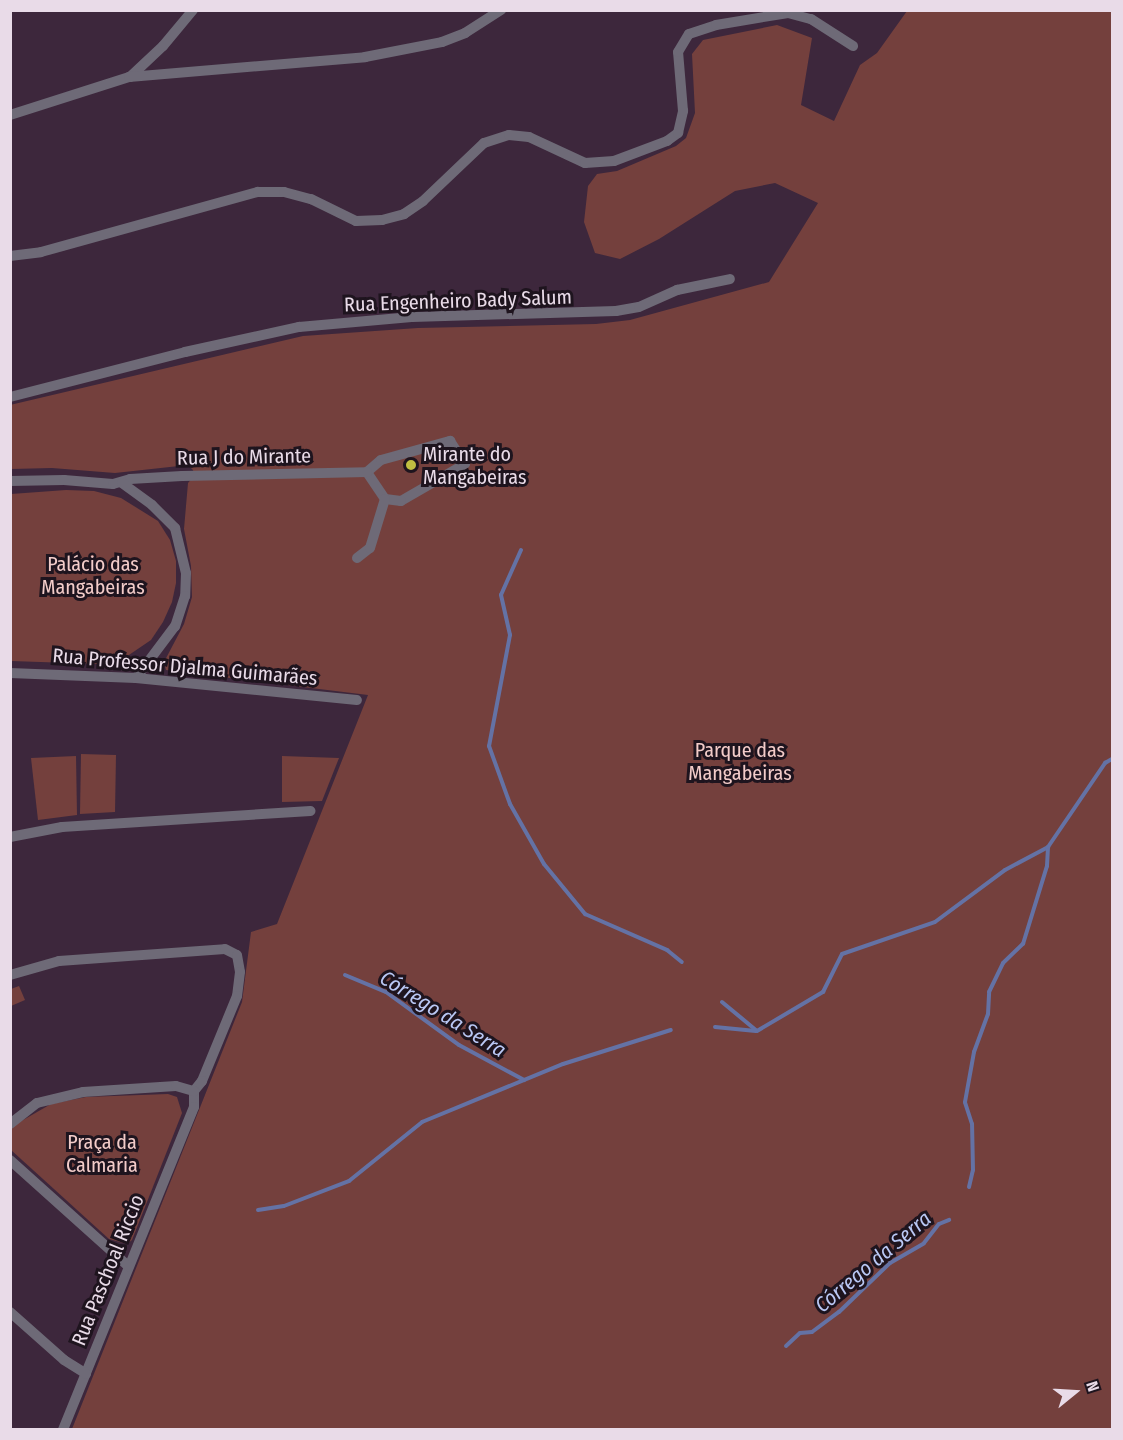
<!DOCTYPE html>
<meta charset="utf-8">
<style>
body{margin:0}
#map{position:relative;width:1123px;height:1440px;overflow:hidden;background:#3d273c;font-family:"Fira Sans Condensed",sans-serif}
div>[style]{position:absolute}
.green>*{inset:0;background:#74403d}
.stream>*{height:4px;margin:-2px;padding:0 2px;transform-origin:2px;border-radius:2px;background:#6472a5}
.minor>*{height:10px;margin:-5px;padding:0 5px;transform-origin:5px;border-radius:5px;background:#6e6a77}
.dots>*{width:16px;height:16px;translate:-50% -50%;box-sizing:border-box;border:3px solid #1e141e;border-radius:50%}
span{translate:-50% -50%;white-space:nowrap;text-align:center;line-height:1.15;-webkit-text-stroke:6px #1e141e;paint-order:stroke}
.street-label{font-size:20px;color:#e9dbe8}
.poi-label{font-size:20px;color:#e9dbe8}
.left{translate:0 -50%;text-align:left}
.park-label{font-size:20px;color:#f3ccc9}
.water-label{font-size:21px;color:#bac8f5;font-style:italic}
.frame{position:absolute;inset:0;border:12px solid #e9dbe8;pointer-events:none}
.north{position:absolute;left:1045px;top:1362px;width:60px;height:60px;-webkit-text-stroke:4px #1e141e;paint-order:stroke;rotate:72deg;font-size:16px;font-weight:700;line-height:24px;text-align:center;color:#e9dbe8}
.north::after{content:'';display:block;margin:auto;width:21px;height:27px;background:#e9dbe8;clip-path:polygon(50% 0,100% 100%,50% 72%,0 100%)}
</style>
<div id="map">
<div class="green">
<div style="clip-path:polygon(907px 11px,1112px 11px,1112px 1429px,72px 1429px,242px 1002px,251px 932px,277px 924px,368px 695px,166px 670px,164px 662px,184px 624px,192px 597px,191px 566px,184px 529px,188px 483px,194px 476px,193px 470px,188px 465px,115px 473px,52px 468px,11px 469px,10px 405px,303px 336px,418px 328px,596px 324px,630px 320px,769px 282px,818px 203px,775px 183px,735px 191px,659px 239px,620px 259px,595px 253px,584px 222px,588px 186px,597px 174px,617px 171px,676px 146px,686px 138px,695px 113px,692px 54px,703px 40px,777px 25px,812px 38px,801px 105px,834px 121px,860px 65px,877px 53px)"></div>
<div style="clip-path:polygon(66px 490px,94px 491px,121px 498px,158px 521px,170px 540px,176px 561px,176px 583px,172px 602px,163px 622px,151px 640px,123px 659px,99px 664px,11px 661px,11px 494px)"></div>
<div style="clip-path:polygon(81px 754px,116px 755px,115px 812px,80px 814px)"></div>
<div style="clip-path:polygon(76px 756px,77px 815px,38px 820px,31px 758px)"></div>
<div style="clip-path:polygon(282px 756px,339px 758px,322px 801px,282px 802px)"></div>
<div style="clip-path:polygon(19px 986px,25px 1000px,11px 1006px,11px 989px)"></div>
<div style="clip-path:polygon(168px 1094px,177px 1097px,182px 1113px,132px 1240px,127px 1244px,109px 1239px,11px 1150px,11px 1127px,51px 1104px,86px 1097px)"></div>
</div>
<div class="stream">
<div style="left:521px;top:550px;width:49px;rotate:114deg"></div>
<div style="left:501px;top:595px;width:41px;rotate:77.3deg"></div>
<div style="left:510px;top:635px;width:113px;rotate:100.7deg"></div>
<div style="left:489px;top:746px;width:62px;rotate:70.1deg"></div>
<div style="left:510px;top:804px;width:69px;rotate:60.5deg"></div>
<div style="left:544px;top:864px;width:65px;rotate:50.6deg"></div>
<div style="left:585px;top:914px;width:90px;rotate:23.7deg"></div>
<div style="left:667px;top:950px;width:19px;rotate:39deg"></div>
<div style="left:345px;top:975px;width:44px;rotate:22.5deg"></div>
<div style="left:386px;top:992px;width:90px;rotate:36deg"></div>
<div style="left:459px;top:1045px;width:74px;rotate:28.3deg"></div>
<div style="left:722px;top:1002px;width:45px;rotate:39.6deg"></div>
<div style="left:757px;top:1031px;width:77px;rotate:-30.6deg"></div>
<div style="left:823px;top:992px;width:42px;rotate:-63.4deg"></div>
<div style="left:842px;top:954px;width:98px;rotate:-19deg"></div>
<div style="left:935px;top:922px;width:87px;rotate:-36.6deg"></div>
<div style="left:1005px;top:870px;width:49px;rotate:-28.1deg"></div>
<div style="left:715px;top:1027px;width:41px;rotate:5.6deg"></div>
<div style="left:969px;top:1187px;width:17px;rotate:-77deg"></div>
<div style="left:973px;top:1170px;width:46px;rotate:-91.2deg"></div>
<div style="left:972px;top:1124px;width:23px;rotate:-108deg"></div>
<div style="left:965px;top:1102px;width:51px;rotate:-79.8deg"></div>
<div style="left:974px;top:1052px;width:40px;rotate:-69.8deg"></div>
<div style="left:988px;top:1014px;width:22px;rotate:-87deg"></div>
<div style="left:989px;top:992px;width:32px;rotate:-64deg"></div>
<div style="left:1003px;top:963px;width:28px;rotate:-44deg"></div>
<div style="left:1023px;top:944px;width:82px;rotate:-72.9deg"></div>
<div style="left:1047px;top:866px;width:19px;rotate:-87deg"></div>
<div style="left:1048px;top:847px;width:102px;rotate:-55.8deg"></div>
<div style="left:1105px;top:763px;width:8px;rotate:-30deg"></div>
<div style="left:258px;top:1210px;width:26px;rotate:-9deg"></div>
<div style="left:284px;top:1206px;width:70px;rotate:-21deg"></div>
<div style="left:349px;top:1181px;width:94px;rotate:-38.9deg"></div>
<div style="left:422px;top:1122px;width:152px;rotate:-22.4deg"></div>
<div style="left:563px;top:1064px;width:113px;rotate:-17.5deg"></div>
<div style="left:786px;top:1346px;width:19px;rotate:-43deg"></div>
<div style="left:800px;top:1333px;width:12px;rotate:-5deg"></div>
<div style="left:812px;top:1332px;width:34px;rotate:-37deg"></div>
<div style="left:839px;top:1312px;width:71px;rotate:-43.9deg"></div>
<div style="left:890px;top:1263px;width:39px;rotate:-30deg"></div>
<div style="left:924px;top:1243px;width:24px;rotate:-52deg"></div>
<div style="left:939px;top:1224px;width:11px;rotate:-22deg"></div>
</div>
<div class="minor">
<div style="left:130px;top:77px;width:45px;rotate:-43.2deg"></div>
<div style="left:163px;top:46px;width:47px;rotate:-50.2deg"></div>
<div style="left:10px;top:115px;width:125px;rotate:-17.7deg"></div>
<div style="left:129px;top:77px;width:237px;rotate:-4.8deg"></div>
<div style="left:365px;top:57px;width:78px;rotate:-11deg"></div>
<div style="left:442px;top:42px;width:25px;rotate:-21deg"></div>
<div style="left:465px;top:33px;width:43px;rotate:-32.6deg"></div>
<div style="left:10px;top:256px;width:31px;rotate:-7deg"></div>
<div style="left:41px;top:252px;width:225px;rotate:-15.5deg"></div>
<div style="left:258px;top:192px;width:26px"></div>
<div style="left:284px;top:192px;width:28px;rotate:15deg"></div>
<div style="left:311px;top:199px;width:50px;rotate:26.1deg"></div>
<div style="left:356px;top:221px;width:26px;rotate:-2deg"></div>
<div style="left:382px;top:220px;width:23px;rotate:-15deg"></div>
<div style="left:404px;top:214px;width:23px;rotate:-34deg"></div>
<div style="left:423px;top:201px;width:84px;rotate:-43.6deg"></div>
<div style="left:484px;top:143px;width:26px;rotate:-18deg"></div>
<div style="left:509px;top:135px;width:20px;rotate:6deg"></div>
<div style="left:529px;top:137px;width:62px;rotate:24.9deg"></div>
<div style="left:585px;top:163px;width:29px;rotate:-4deg"></div>
<div style="left:614px;top:161px;width:57px;rotate:-20.7deg"></div>
<div style="left:667px;top:141px;width:14px;rotate:-36deg"></div>
<div style="left:678px;top:133px;width:23px;rotate:-77deg"></div>
<div style="left:683px;top:111px;width:59px;rotate:-94.8deg"></div>
<div style="left:678px;top:52px;width:21px;rotate:-59deg"></div>
<div style="left:689px;top:34px;width:28px;rotate:-18deg"></div>
<div style="left:716px;top:25px;width:73px;rotate:-9.5deg"></div>
<div style="left:788px;top:13px;width:24px;rotate:15deg"></div>
<div style="left:811px;top:19px;width:50px;rotate:32.7deg"></div>
<div style="left:10px;top:397px;width:181px;rotate:-14.4deg"></div>
<div style="left:185px;top:352px;width:117px;rotate:-12.4deg"></div>
<div style="left:299px;top:327px;width:113px;rotate:-5.1deg"></div>
<div style="left:412px;top:317px;width:204px;rotate:-1.7deg"></div>
<div style="left:616px;top:311px;width:23px;rotate:-10deg"></div>
<div style="left:639px;top:307px;width:42px;rotate:-24.1deg"></div>
<div style="left:677px;top:290px;width:54px;rotate:-11.7deg"></div>
<div style="left:450px;top:441px;width:27px;rotate:57deg"></div>
<div style="left:465px;top:464px;width:74px;rotate:150deg"></div>
<div style="left:401px;top:501px;width:16px;rotate:-173deg"></div>
<div style="left:385px;top:499px;width:32px;rotate:-124deg"></div>
<div style="left:367px;top:472px;width:18px;rotate:-41deg"></div>
<div style="left:381px;top:460px;width:72px;rotate:-15.4deg"></div>
<div style="left:10px;top:481px;width:54px;rotate:-1.1deg"></div>
<div style="left:64px;top:480px;width:49px;rotate:4.7deg"></div>
<div style="left:113px;top:484px;width:18px;rotate:-16deg"></div>
<div style="left:130px;top:479px;width:52px;rotate:-3.3deg"></div>
<div style="left:182px;top:476px;width:185px;rotate:-1.2deg"></div>
<div style="left:122px;top:483px;width:37px;rotate:36deg"></div>
<div style="left:152px;top:505px;width:33px;rotate:45deg"></div>
<div style="left:175px;top:528px;width:46px;rotate:76.3deg"></div>
<div style="left:186px;top:573px;width:23px;rotate:92deg"></div>
<div style="left:185px;top:596px;width:32px;rotate:108deg"></div>
<div style="left:175px;top:626px;width:65px;rotate:126.9deg"></div>
<div style="left:357px;top:558px;width:16px;rotate:-38deg"></div>
<div style="left:370px;top:548px;width:51px;rotate:-73deg"></div>
<div style="left:10px;top:673px;width:126px;rotate:2.3deg"></div>
<div style="left:136px;top:678px;width:222px;rotate:5.7deg"></div>
<div style="left:10px;top:837px;width:53px;rotate:-10.9deg"></div>
<div style="left:62px;top:827px;width:249px;rotate:-3.7deg"></div>
<div style="left:10px;top:975px;width:51px;rotate:-15.9deg"></div>
<div style="left:59px;top:961px;width:166px;rotate:-4.1deg"></div>
<div style="left:225px;top:949px;width:13px;rotate:27deg"></div>
<div style="left:237px;top:955px;width:17px;rotate:80deg"></div>
<div style="left:240px;top:972px;width:24px;rotate:97deg"></div>
<div style="left:237px;top:996px;width:92px;rotate:112.4deg"></div>
<div style="left:202px;top:1081px;width:13px;rotate:129deg"></div>
<div style="left:194px;top:1091px;width:16px;rotate:90deg"></div>
<div style="left:194px;top:1107px;width:349px;rotate:112.1deg"></div>
<div style="left:10px;top:1124px;width:34px;rotate:-38deg"></div>
<div style="left:37px;top:1103px;width:47px;rotate:-13.4deg"></div>
<div style="left:83px;top:1092px;width:93px;rotate:-3.7deg"></div>
<div style="left:176px;top:1086px;width:19px;rotate:16deg"></div>
<div style="left:10px;top:1160px;width:159px;rotate:41.9deg"></div>
<div style="left:10px;top:1312px;width:72px;rotate:41.6deg"></div>
<div style="left:64px;top:1360px;width:26px;rotate:32deg"></div>
</div>
<div class="dots">
<div style="left:411px;top:465px;background:#c0be41"></div>
</div>
<div class="street-label">
<span style="left:458px;top:301px;rotate:-2deg">Rua Engenheiro Bady Salum</span>
<span style="left:244px;top:457px;rotate:-1deg">Rua J do Mirante</span>
<span style="left:185px;top:667px;rotate:5deg">Rua Professor Djalma Guimarães</span>
<span style="left:108px;top:1270px;rotate:-68deg">Rua Paschoal Riccio</span>
</div>
<div class="poi-label">
<span class="left" style="left:423px;top:466px">Mirante do<br>Mangabeiras</span>
</div>
<div class="park-label">
<span style="left:93px;top:576px">Palácio das<br>Mangabeiras</span>
<span style="left:740px;top:762px">Parque das<br>Mangabeiras</span>
<span style="left:102px;top:1154px">Praça da<br>Calmaria</span>
</div>
<div class="water-label">
<span style="left:443px;top:1014px;rotate:32deg">Córrego da Serra</span>
<span style="left:873px;top:1262px;rotate:-40deg">Córrego da Serra</span>
</div>
<div class="frame"></div>
<div class="north">N</div>
</div>
